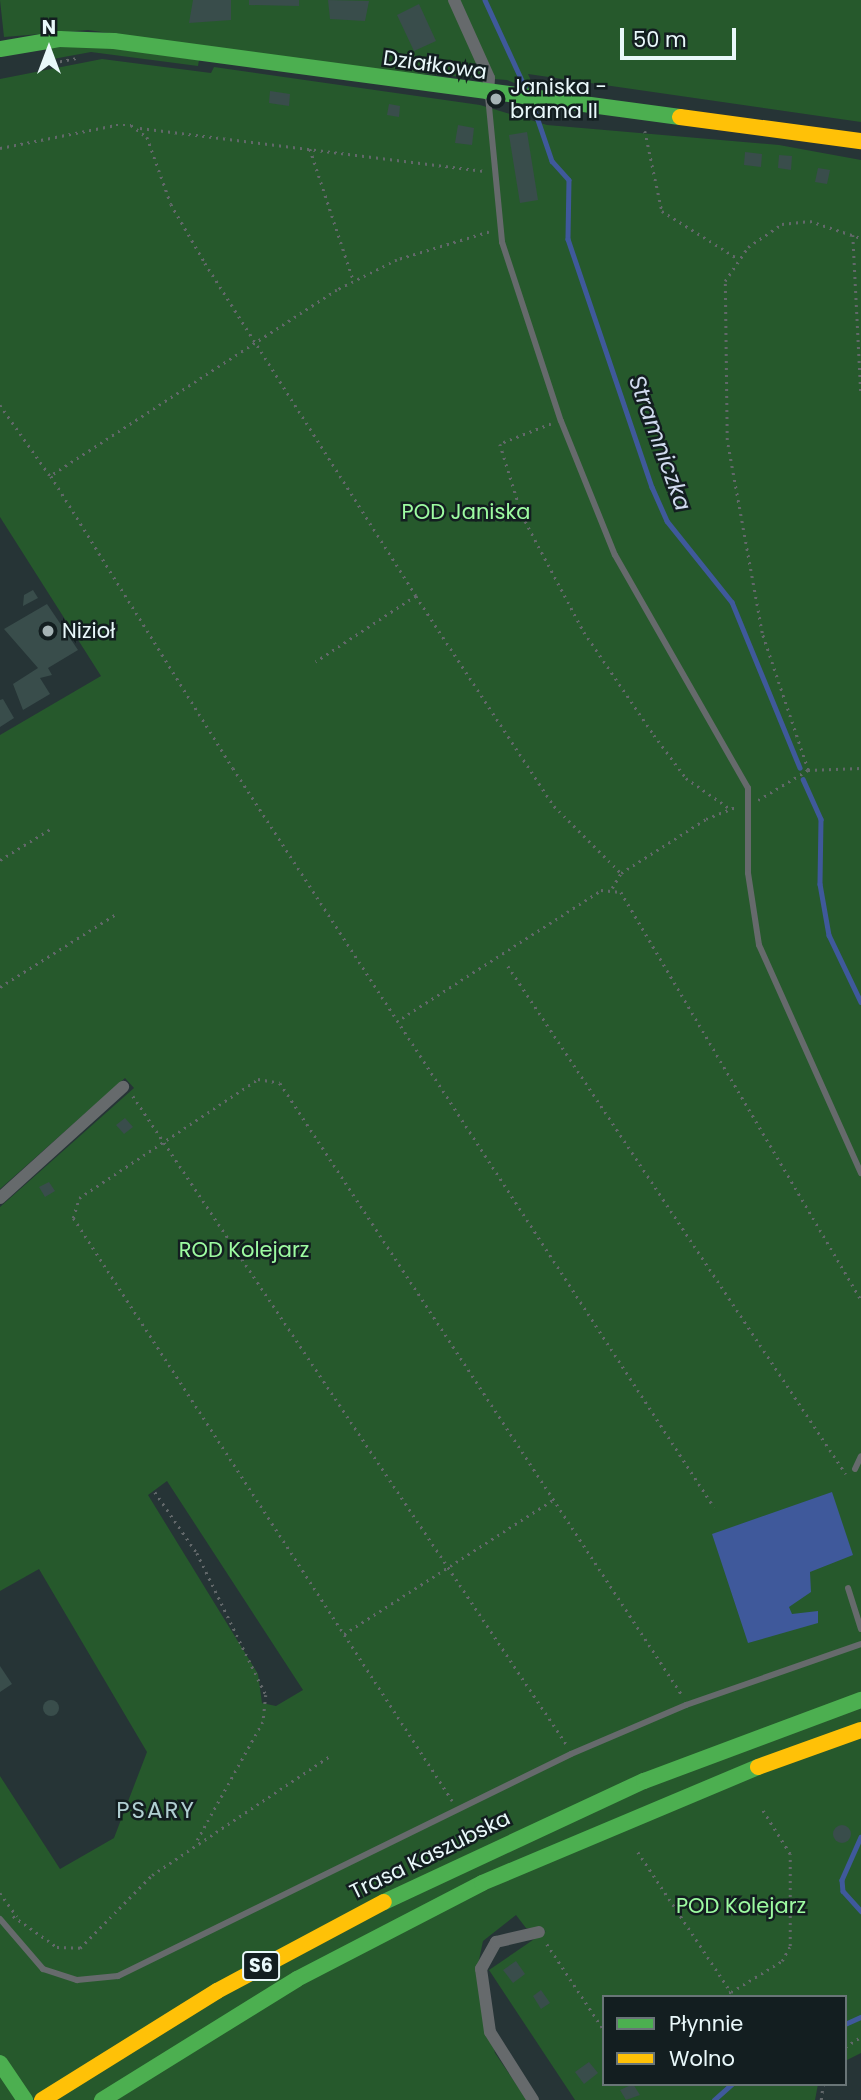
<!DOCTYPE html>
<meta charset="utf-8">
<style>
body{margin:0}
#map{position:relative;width:861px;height:2100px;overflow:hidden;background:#263436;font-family:Poppins,sans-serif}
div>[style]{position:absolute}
.green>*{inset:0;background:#26592c}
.water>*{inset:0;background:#3f599b}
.stream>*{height:4.5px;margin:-2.25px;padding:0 2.25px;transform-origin:2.25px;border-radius:2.25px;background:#3f599b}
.building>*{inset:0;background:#394d4b}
.round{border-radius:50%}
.path>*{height:2.5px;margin-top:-1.25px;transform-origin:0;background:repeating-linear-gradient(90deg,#62686a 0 2px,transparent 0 7px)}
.lane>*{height:6px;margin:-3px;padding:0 3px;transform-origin:3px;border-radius:3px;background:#666a6c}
.street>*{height:12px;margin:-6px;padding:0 6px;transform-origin:6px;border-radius:6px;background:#666a6c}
.fast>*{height:16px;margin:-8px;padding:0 8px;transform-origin:8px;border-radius:8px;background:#4caf50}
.slow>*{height:16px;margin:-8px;padding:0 8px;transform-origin:8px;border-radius:8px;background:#ffc107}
.dots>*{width:19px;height:19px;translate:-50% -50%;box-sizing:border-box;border:4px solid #131e20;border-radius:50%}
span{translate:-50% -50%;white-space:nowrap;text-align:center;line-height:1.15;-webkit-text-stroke:5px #131e20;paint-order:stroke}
.shield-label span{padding:2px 5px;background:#131e20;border:2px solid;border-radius:5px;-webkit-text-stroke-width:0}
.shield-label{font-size:19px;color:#e9f8fa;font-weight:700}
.street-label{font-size:21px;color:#e9f8fa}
.poi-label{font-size:21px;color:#e9f8fa}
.left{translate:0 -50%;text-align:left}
.park-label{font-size:21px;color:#9dfba1}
.water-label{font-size:23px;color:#d0daee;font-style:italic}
.neighbourhood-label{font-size:23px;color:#b1cfd2;letter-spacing:2px}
.legend{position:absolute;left:602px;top:1995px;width:245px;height:91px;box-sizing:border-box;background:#131e20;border:2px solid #697577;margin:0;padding:9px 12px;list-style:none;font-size:21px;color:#e9f8fa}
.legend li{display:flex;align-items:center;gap:14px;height:35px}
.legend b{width:35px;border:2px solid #697577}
.north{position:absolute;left:14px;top:14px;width:70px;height:70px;-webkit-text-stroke:5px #131e20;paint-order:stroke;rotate:0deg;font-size:19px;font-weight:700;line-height:28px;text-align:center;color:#e9f8fa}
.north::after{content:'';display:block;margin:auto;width:24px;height:32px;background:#e9f8fa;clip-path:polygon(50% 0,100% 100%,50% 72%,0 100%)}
.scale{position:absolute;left:620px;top:28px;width:116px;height:32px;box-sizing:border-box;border:4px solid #e9f8fa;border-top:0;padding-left:9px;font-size:21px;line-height:24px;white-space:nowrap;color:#e9f8fa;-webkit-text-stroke:5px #131e20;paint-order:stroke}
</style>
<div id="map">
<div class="green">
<div style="clip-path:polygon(0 0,861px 0,861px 122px,528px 74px,536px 92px,507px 80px,370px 70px,88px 30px,4px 37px)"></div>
<div style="clip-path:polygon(88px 45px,199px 60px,198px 66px,91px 52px,53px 59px,48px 48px)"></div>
<div style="clip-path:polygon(evenodd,102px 59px,211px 73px,214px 67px,480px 105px,547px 125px,779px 145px,861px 160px,861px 2053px,845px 2061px,845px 1997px,604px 1997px,604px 2084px,818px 2084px,815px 2100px,575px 2100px,489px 1970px,546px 1931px,526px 1928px,516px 1915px,483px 1941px,476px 1974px,495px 2053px,527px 2100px,0 2100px,0 1776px,60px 1869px,114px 1838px,147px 1752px,39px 1569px,0 1591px,0 1207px,134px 1088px,125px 1078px,0 1189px,0 735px,101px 676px,0 517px,0 79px,102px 59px,167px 1481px,303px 1690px,276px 1706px,262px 1703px,258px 1674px,148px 1495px,167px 1481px)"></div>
</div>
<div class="water">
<div style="clip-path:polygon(832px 1492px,853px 1555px,810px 1572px,811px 1592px,789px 1607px,792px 1614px,818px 1611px,818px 1623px,748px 1643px,712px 1534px)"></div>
</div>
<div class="stream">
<div style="left:485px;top:0;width:96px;rotate:65.3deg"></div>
<div style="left:535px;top:111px;width:53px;rotate:71.2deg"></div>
<div style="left:552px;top:161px;width:25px;rotate:48deg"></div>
<div style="left:569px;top:180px;width:59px;rotate:91deg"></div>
<div style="left:568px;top:239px;width:262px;rotate:71.3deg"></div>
<div style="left:652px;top:487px;width:37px;rotate:66deg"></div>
<div style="left:667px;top:521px;width:104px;rotate:51.3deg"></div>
<div style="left:732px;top:602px;width:179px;rotate:67.7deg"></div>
<div style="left:803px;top:779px;width:44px;rotate:65.8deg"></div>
<div style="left:821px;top:819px;width:65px;rotate:90.9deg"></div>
<div style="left:820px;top:884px;width:52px;rotate:80deg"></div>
<div style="left:829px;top:935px;width:74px;rotate:64.5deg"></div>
<div style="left:861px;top:1837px;width:47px;rotate:113.8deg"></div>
<div style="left:842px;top:1880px;width:11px;rotate:85deg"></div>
<div style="left:843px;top:1891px;width:27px;rotate:48deg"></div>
<div style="left:845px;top:2024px;width:17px;rotate:-24deg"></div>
<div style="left:714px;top:2100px;width:24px;rotate:-42deg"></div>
</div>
<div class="building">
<div style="clip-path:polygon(193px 0,231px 0,231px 20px,189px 23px)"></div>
<div style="clip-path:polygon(249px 0,299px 0,299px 6px,249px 5px)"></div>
<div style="clip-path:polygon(328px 0,369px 1px,365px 21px,330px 19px)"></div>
<div style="clip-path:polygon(419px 4px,436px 41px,414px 51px,397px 15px)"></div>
<div style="clip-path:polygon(270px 91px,290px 94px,289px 106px,269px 103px)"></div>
<div style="clip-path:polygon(389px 104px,400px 106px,399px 117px,387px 115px)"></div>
<div style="clip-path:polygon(458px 125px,474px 128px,472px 145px,455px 143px)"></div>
<div style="clip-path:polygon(527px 132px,538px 200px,520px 203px,509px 135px)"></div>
<div style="clip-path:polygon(745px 152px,762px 154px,761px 167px,744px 165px)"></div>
<div style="clip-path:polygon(779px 155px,792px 156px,791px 170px,778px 168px)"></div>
<div style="clip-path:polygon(818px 168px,830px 170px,827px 184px,815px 182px)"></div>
<div style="clip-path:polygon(33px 590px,38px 598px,23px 606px,24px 595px)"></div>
<div style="clip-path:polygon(47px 604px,78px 650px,48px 668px,52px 675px,40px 678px,50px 694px,23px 710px,13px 684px,38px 668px,4px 629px)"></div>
<div style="clip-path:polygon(3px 699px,14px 718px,0 727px,0 700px)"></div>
<div style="clip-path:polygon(125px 1118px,133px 1127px,124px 1134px,116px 1125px)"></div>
<div style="clip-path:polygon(49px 1182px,55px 1191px,45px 1197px,39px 1187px)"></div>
<div style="clip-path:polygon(0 1666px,12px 1684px,0 1692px)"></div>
<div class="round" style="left:43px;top:1700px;width:16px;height:16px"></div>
<div class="round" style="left:833px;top:1825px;width:18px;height:18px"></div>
<div style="clip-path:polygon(516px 1961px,525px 1974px,513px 1983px,503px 1970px)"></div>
<div style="clip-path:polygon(541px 1990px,550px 2003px,541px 2009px,533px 1996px)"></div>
<div style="clip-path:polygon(589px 2062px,598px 2073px,584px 2084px,575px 2072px)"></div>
<div style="clip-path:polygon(633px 2084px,640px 2095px,626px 2100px,620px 2090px)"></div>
</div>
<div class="path">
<div style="left:46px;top:64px;width:32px;rotate:-11deg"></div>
<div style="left:140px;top:128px;width:347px;rotate:7.1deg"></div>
<div style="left:645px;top:131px;width:82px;rotate:78deg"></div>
<div style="left:662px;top:211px;width:89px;rotate:32.1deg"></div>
<div style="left:0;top:148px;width:118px;rotate:-11.2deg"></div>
<div style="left:116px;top:125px;width:15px"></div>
<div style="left:131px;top:125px;width:20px;rotate:37deg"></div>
<div style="left:147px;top:137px;width:71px;rotate:70.3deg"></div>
<div style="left:171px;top:204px;width:68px;rotate:60deg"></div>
<div style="left:205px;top:263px;width:394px;rotate:57.6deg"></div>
<div style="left:416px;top:596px;width:120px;rotate:146.6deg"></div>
<div style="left:310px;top:149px;width:137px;rotate:71.7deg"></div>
<div style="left:489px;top:232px;width:96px;rotate:163.1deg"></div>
<div style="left:397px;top:260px;width:67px;rotate:153.4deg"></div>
<div style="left:337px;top:290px;width:341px;rotate:147deg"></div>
<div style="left:51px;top:476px;width:344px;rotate:58.1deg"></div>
<div style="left:233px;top:768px;width:882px;rotate:56.94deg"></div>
<div style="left:853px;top:235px;width:160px;rotate:87.1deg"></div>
<div style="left:0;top:405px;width:87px;rotate:54.8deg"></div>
<div style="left:551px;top:424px;width:55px;rotate:158.6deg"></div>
<div style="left:500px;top:444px;width:74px;rotate:72.8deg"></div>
<div style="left:522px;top:515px;width:132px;rotate:62.1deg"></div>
<div style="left:584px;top:632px;width:125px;rotate:55.8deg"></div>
<div style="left:654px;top:735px;width:54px;rotate:53.3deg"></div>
<div style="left:686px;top:778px;width:52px;rotate:34.9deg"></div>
<div style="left:416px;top:596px;width:251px;rotate:56.7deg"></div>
<div style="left:554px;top:806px;width:95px;rotate:45deg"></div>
<div style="left:808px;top:770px;width:145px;rotate:-108.6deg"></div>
<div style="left:762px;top:633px;width:196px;rotate:-100.3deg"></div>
<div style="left:727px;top:440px;width:159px;rotate:-90.7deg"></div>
<div style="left:725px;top:281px;width:41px;rotate:-55.9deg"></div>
<div style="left:748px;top:247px;width:41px;rotate:-34.1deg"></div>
<div style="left:782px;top:224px;width:28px;rotate:-6deg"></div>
<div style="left:810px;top:221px;width:54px;rotate:18.4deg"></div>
<div style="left:758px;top:800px;width:58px;rotate:-31deg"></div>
<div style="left:808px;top:770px;width:53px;rotate:-2.2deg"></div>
<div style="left:0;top:860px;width:61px;rotate:-31.6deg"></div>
<div style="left:612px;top:888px;width:17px;rotate:-59deg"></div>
<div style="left:621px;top:873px;width:101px;rotate:-32.4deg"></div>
<div style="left:706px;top:819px;width:32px;rotate:-22deg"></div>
<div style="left:508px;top:966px;width:610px;rotate:56.36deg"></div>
<div style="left:0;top:987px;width:137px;rotate:-32.2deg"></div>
<div style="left:402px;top:1018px;width:237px;rotate:-32.7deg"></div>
<div style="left:601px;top:890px;width:20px;rotate:6deg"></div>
<div style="left:621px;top:892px;width:473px;rotate:59.5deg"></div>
<div style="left:133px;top:1096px;width:781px;rotate:56.23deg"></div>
<div style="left:155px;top:1492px;width:74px;rotate:55.5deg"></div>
<div style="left:197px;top:1553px;width:158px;rotate:64.1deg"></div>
<div style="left:266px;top:1695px;width:27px;rotate:96deg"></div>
<div style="left:263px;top:1722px;width:138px;rotate:119deg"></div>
<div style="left:344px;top:1634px;width:248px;rotate:-32.7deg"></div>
<div style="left:452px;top:1801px;width:695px;rotate:-123.03deg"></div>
<div style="left:73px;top:1218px;width:21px;rotate:-73deg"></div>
<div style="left:79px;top:1198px;width:215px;rotate:-33.6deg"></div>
<div style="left:258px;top:1079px;width:22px;rotate:10deg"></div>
<div style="left:280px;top:1083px;width:732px;rotate:56.7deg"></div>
<div style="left:638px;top:1852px;width:168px;rotate:56.4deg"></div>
<div style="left:731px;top:1992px;width:9px;rotate:144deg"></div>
<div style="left:0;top:1893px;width:29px;rotate:54deg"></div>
<div style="left:13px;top:1916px;width:54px;rotate:35.2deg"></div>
<div style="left:57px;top:1947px;width:23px;rotate:2deg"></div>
<div style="left:80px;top:1948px;width:103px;rotate:-45.4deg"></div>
<div style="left:152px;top:1875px;width:214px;rotate:-33.8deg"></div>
<div style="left:547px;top:1944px;width:103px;rotate:56.5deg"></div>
<div style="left:731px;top:1992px;width:60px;rotate:-31.3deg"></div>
<div style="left:782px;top:1961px;width:17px;rotate:-62deg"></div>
<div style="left:790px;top:1946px;width:92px;rotate:-90deg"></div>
<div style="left:790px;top:1854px;width:54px;rotate:-122.2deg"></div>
<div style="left:845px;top:2047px;width:19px;rotate:-32deg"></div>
<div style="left:821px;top:2100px;width:16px;rotate:-83deg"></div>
</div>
<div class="lane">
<div style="left:488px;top:96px;width:147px;rotate:84.5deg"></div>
<div style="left:502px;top:242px;width:188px;rotate:71.8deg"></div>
<div style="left:561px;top:421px;width:144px;rotate:68.1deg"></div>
<div style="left:615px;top:555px;width:268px;rotate:60.3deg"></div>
<div style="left:748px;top:788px;width:85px;rotate:90deg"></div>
<div style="left:748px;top:873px;width:73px;rotate:81.3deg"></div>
<div style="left:759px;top:945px;width:250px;rotate:65.9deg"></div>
<div style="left:855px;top:1469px;width:14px;rotate:-65deg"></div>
<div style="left:848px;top:1588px;width:43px;rotate:72.4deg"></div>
<div style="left:0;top:1919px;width:66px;rotate:49.3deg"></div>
<div style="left:43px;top:1969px;width:36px;rotate:18deg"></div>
<div style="left:77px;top:1980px;width:41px;rotate:-5.6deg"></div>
<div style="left:118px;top:1976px;width:504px;rotate:-26.11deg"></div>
<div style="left:571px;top:1754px;width:125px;rotate:-23.1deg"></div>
<div style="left:686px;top:1705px;width:185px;rotate:-19.2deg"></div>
</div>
<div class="street">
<div style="left:454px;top:0;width:85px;rotate:65.8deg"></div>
<div style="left:489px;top:78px;width:16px;rotate:94deg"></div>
<div style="left:0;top:1198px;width:166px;rotate:-42.1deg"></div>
<div style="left:533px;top:2100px;width:80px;rotate:-122.3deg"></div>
<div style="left:490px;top:2032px;width:64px;rotate:-98.1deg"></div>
<div style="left:481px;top:1969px;width:31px;rotate:-61deg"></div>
<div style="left:496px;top:1942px;width:44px;rotate:-13.1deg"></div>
</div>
<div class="fast">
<div style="left:0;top:49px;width:60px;rotate:-9.6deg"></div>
<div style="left:59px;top:39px;width:55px;rotate:2.1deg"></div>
<div style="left:114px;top:41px;width:571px;rotate:7.65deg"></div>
<div style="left:384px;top:1902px;width:287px;rotate:-25deg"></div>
<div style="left:644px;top:1781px;width:232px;rotate:-20.5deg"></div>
<div style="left:0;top:2063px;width:45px;rotate:56deg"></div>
<div style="left:102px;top:2100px;width:229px;rotate:-31.8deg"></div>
<div style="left:297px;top:1979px;width:208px;rotate:-27.4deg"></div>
<div style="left:482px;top:1883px;width:299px;rotate:-22.8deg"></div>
</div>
<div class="slow">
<div style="left:680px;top:117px;width:183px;rotate:7.6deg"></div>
<div style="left:758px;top:1767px;width:109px;rotate:-19.8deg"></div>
<div style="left:42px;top:2100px;width:206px;rotate:-31.9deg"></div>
<div style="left:217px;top:1991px;width:189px;rotate:-28.1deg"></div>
</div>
<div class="dots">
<div style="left:496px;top:99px;background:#a5b3b5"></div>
<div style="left:48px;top:631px;background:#a5b3b5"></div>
</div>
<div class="shield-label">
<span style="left:261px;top:1966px">S6</span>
</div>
<div class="street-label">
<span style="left:435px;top:65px;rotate:8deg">Działkowa</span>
<span style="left:430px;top:1855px;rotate:-26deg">Trasa Kaszubska</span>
</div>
<div class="poi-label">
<span class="left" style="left:510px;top:99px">Janiska -<br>brama II</span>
<span class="left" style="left:62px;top:631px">Nizioł</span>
</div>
<div class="park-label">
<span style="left:466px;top:512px">POD Janiska</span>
<span style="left:244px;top:1250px">ROD Kolejarz</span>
<span style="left:741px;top:1906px">POD Kolejarz</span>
</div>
<div class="water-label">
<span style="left:660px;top:443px;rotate:70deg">Stramniczka</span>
</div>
<div class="neighbourhood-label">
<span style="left:156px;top:1810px">PSARY</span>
</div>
<ul class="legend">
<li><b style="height:9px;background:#4caf50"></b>Płynnie</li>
<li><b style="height:9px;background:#ffc107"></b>Wolno</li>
</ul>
<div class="north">N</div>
<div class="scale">50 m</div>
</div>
